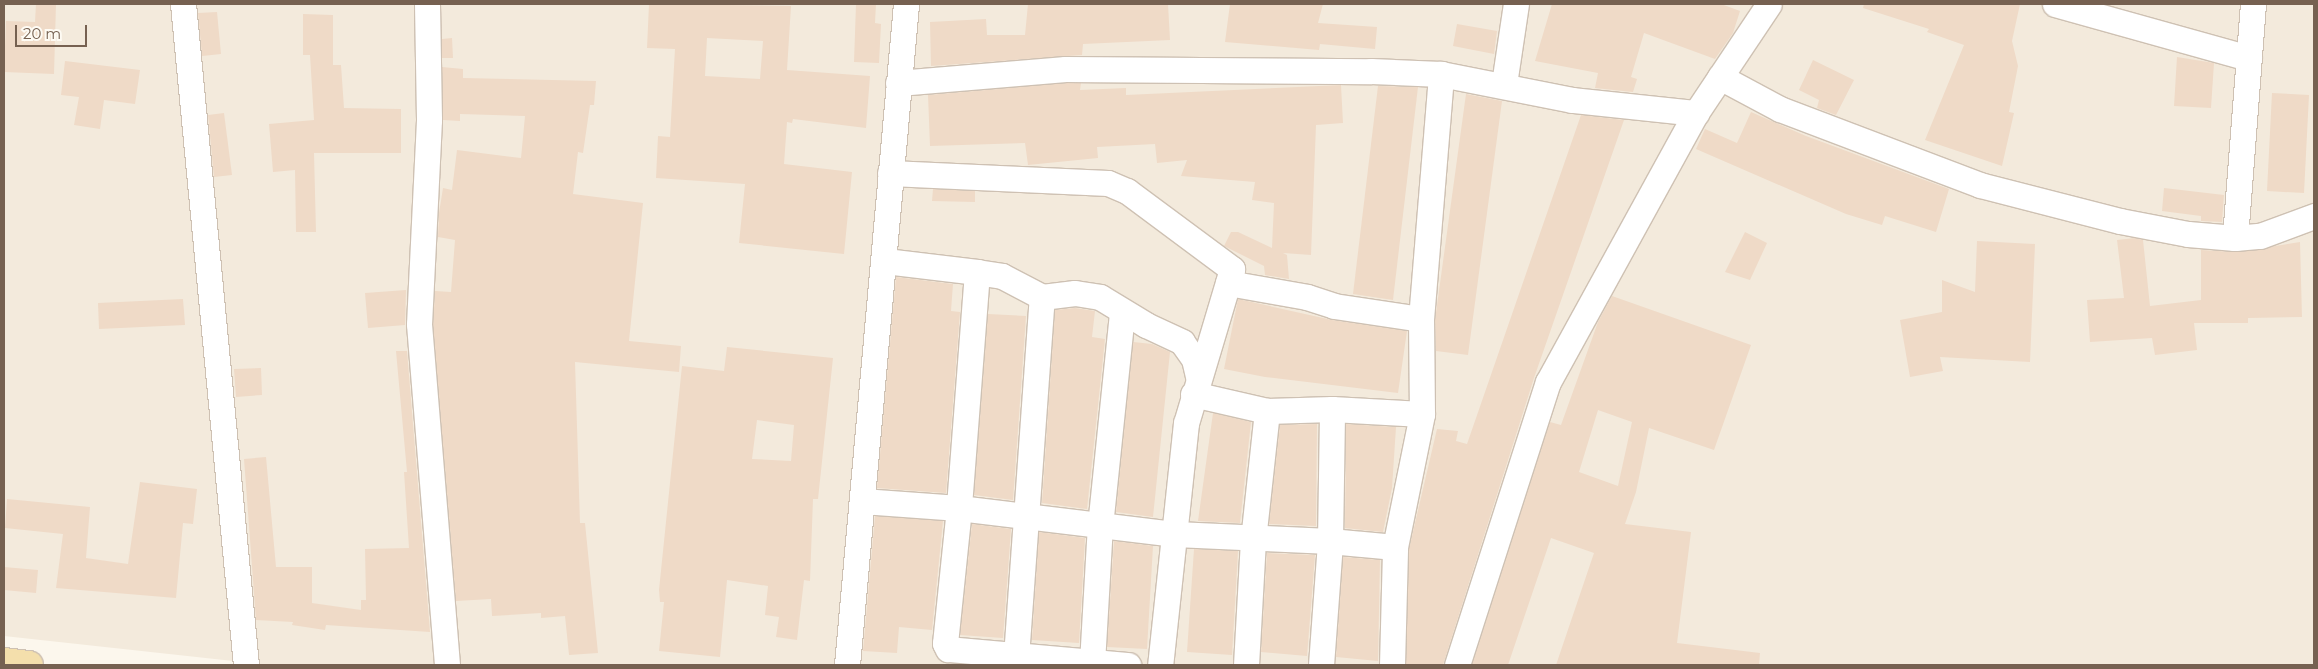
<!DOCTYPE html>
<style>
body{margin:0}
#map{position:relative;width:2318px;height:669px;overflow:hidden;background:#fcf7ed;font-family:Montserrat,sans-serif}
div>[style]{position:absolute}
.residential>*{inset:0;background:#f3eadc}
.building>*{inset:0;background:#efdac7}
.roads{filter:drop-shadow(1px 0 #cec1b3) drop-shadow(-1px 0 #cec1b3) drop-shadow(0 1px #cec1b3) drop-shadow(0 -1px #cec1b3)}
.street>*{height:25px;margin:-12.5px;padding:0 12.5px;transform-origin:12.5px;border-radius:12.5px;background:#fff}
.primary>*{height:28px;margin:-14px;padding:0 14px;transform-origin:14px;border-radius:14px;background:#f4dfac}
span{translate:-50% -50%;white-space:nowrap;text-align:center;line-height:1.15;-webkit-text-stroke:5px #fefbf4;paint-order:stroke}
.frame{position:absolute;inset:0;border:5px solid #766151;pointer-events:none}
.scale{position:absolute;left:15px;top:25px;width:72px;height:22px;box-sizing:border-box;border:2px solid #766151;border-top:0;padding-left:6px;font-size:15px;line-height:18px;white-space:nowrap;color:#766151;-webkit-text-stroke:4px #fefbf4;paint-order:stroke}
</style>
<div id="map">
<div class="residential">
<div style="clip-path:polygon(4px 4px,2314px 4px,2314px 665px,270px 665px,4px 636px)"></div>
</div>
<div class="building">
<div style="clip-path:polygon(36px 4px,56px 4px,54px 74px,4px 72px,6px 21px,35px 22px)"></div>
<div style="clip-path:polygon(evenodd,649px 4px,791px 6px,787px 70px,870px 76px,866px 128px,793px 119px,792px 123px,787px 122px,784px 164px,852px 172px,844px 254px,739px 243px,745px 184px,656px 178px,658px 136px,670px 137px,675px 49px,647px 48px,649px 4px,707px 38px,763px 41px,760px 79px,705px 76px,707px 38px)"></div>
<div style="clip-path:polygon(856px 4px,876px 4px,875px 23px,881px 24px,879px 63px,854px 62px)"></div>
<div style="clip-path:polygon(1028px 4px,1168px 4px,1170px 40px,1083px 44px,1082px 55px,931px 66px,930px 22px,986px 19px,987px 35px,1025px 35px)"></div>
<div style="clip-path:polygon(1230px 4px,1323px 4px,1318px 23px,1377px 27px,1375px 49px,1320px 44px,1319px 50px,1225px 42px)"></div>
<div style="clip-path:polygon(1552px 4px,1721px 4px,1740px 11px,1733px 33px,1715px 59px,1644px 33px,1631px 77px,1637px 79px,1633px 92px,1595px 88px,1598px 73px,1535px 61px)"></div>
<div style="clip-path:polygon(1864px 4px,2020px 4px,2012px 41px,2018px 66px,2009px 112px,2014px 113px,2002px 166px,1925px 140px,1964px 45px,1927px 32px,1929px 29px,1863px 8px)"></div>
<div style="clip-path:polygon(217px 12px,221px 54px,202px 56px,198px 13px)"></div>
<div style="clip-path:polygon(303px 14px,333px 15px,333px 65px,341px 65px,344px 108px,401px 109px,401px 153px,314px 153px,316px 232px,296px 232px,295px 170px,273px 172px,269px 124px,314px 120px,310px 55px,303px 55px)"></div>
<div style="clip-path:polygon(1457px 24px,1497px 31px,1494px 54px,1453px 46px)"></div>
<div style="clip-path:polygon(452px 38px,453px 58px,442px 58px,442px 39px)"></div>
<div style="clip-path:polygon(2177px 57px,2214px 63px,2211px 108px,2174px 106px)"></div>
<div style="clip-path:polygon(1813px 60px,1854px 80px,1836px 115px,1817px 108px,1819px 100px,1799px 90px)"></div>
<div style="clip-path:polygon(65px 61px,140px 70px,135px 104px,104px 100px,100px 129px,74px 125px,79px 97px,61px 95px)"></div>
<div style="clip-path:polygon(442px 67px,463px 69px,463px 78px,596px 81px,594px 105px,590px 105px,583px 153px,578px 152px,573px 194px,643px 203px,629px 341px,681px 346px,679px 372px,575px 362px,580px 523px,585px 523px,598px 653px,569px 655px,565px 616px,541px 618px,541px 613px,492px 616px,491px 599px,456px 601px,433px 324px,435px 291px,451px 292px,455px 240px,438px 237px,439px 213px,443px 188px,452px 190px,457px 150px,521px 158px,525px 116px,460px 114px,460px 121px,443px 120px)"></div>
<div style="clip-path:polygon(1066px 83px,1081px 83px,1080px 90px,1126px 88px,1126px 95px,1341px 85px,1343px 123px,1316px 125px,1311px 255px,1283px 253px,1287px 255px,1289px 279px,1265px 275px,1264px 266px,1224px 246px,1231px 232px,1238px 232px,1272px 248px,1274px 203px,1252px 200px,1255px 182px,1181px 176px,1187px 160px,1157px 163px,1155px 144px,1097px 147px,1098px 158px,1028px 165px,1025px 143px,930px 146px,928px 95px)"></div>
<div style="clip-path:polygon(1378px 86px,1418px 87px,1393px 300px,1353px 294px)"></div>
<div style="clip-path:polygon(2272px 93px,2309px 95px,2304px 193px,2267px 191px)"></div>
<div style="clip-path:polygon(1466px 94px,1502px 101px,1468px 355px,1436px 351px,1435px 320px)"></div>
<div style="clip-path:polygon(1751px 112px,1806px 136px,1949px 189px,1936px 232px,1885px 216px,1882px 225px,1846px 214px,1696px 149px,1705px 129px,1737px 143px)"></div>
<div style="clip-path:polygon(224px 113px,232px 175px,214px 177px,208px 115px)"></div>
<div style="clip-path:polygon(1581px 115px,1624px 120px,1534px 378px,1443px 665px,1406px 665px,1409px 549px,1437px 429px,1458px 431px,1456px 441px,1467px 444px)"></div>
<div style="clip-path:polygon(2164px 188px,2224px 195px,2222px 222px,2201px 221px,2201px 216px,2162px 211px)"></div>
<div style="clip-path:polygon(933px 189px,975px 191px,975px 202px,932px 201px)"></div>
<div style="clip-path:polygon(1745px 232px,1767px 243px,1750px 280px,1725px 272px)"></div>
<div style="clip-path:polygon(2135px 238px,2143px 240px,2150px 306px,2201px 300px,2201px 250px,2236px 252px,2300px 242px,2302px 317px,2248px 318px,2248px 323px,2194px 323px,2197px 350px,2155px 355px,2152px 338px,2090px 342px,2087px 300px,2124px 298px,2117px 240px)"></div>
<div style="clip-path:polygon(1977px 241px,2035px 244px,2030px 362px,1940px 357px,1943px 371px,1910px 377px,1900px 320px,1942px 312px,1942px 280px,1975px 292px)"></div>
<div style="clip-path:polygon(896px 277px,953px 284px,951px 311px,960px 312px,946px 493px,877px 488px)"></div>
<div style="clip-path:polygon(406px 290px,405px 325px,368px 328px,365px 293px)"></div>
<div style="clip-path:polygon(evenodd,1612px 296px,1751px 345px,1714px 450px,1649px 428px,1636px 492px,1625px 524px,1691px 532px,1677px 643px,1760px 653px,1759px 665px,1556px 665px,1594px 553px,1551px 538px,1508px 665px,1472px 665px,1550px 422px,1561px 425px,1598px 322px,1612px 296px,1598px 410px,1632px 422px,1618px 486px,1579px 472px,1598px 410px)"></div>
<div style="clip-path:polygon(183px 299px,185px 325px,99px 329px,98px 303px)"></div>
<div style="clip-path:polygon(1238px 299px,1332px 320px,1407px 331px,1398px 393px,1265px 377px,1224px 369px)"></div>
<div style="clip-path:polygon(1075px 308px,1095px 311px,1092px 337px,1105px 339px,1087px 509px,1042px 503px,1055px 310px)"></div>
<div style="clip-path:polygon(988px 314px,1026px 316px,1013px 500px,974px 495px)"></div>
<div style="clip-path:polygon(1133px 342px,1152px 344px,1170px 352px,1153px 517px,1116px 512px)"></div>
<div style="clip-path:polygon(evenodd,727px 347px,833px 358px,818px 499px,813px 499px,810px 581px,804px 580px,797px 640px,776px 637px,779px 617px,765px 615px,768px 586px,727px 580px,720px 657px,659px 651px,664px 602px,660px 602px,659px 590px,682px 366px,724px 371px,727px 347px,757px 420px,794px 425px,791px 461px,752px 459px,757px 420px)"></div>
<div style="clip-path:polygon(396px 351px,407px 351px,430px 632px,326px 625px,325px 630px,292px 625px,293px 622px,256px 620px,244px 459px,266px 457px,276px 567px,312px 567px,312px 603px,361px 610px,361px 600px,366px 600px,365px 549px,409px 548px,404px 472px,407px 472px)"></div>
<div style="clip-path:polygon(261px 368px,262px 395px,236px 397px,234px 369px)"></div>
<div style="clip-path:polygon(1213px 413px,1251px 422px,1240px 523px,1198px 521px)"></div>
<div style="clip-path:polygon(1317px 424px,1316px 526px,1269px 524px,1280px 425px)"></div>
<div style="clip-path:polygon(1346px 424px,1396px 427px,1392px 488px,1383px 532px,1345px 528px)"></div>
<div style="clip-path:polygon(140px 482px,197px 489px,193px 524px,183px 523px,176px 598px,56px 588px,63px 534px,5px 528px,7px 499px,90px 507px,86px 558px,128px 564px)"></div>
<div style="clip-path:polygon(875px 516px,943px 521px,932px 630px,899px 627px,897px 653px,863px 651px)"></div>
<div style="clip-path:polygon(972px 524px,1011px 529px,1003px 638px,960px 635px)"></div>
<div style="clip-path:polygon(1039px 532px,1085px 538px,1079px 643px,1032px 640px)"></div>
<div style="clip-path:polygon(1114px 541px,1153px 546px,1147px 649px,1107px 647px)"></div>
<div style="clip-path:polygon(1194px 549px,1238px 551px,1232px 655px,1187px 652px)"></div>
<div style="clip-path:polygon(1267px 553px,1315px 555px,1307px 656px,1261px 652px)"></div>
<div style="clip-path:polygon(1343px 557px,1380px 560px,1378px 661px,1336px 657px)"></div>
<div style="clip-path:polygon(4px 567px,38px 570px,36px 593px,4px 590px)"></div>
</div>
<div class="roads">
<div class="street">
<div style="left:183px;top:4px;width:664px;rotate:84.56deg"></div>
<div style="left:427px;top:4px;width:116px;rotate:89deg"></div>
<div style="left:429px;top:120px;width:204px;rotate:92.8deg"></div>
<div style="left:419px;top:324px;width:342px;rotate:85.3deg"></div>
<div style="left:2055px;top:4px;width:201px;rotate:15.6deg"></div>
<div style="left:1720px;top:77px;width:68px;rotate:28.1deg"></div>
<div style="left:1780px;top:109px;width:214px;rotate:20.8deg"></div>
<div style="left:1980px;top:185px;width:145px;rotate:14.4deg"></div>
<div style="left:2120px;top:221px;width:69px;rotate:10.8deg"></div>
<div style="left:2188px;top:234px;width:47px;rotate:4.9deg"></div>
<div style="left:2235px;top:238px;width:25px;rotate:-5deg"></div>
<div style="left:2260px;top:236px;width:58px;rotate:-20.3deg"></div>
<div style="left:898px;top:83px;width:168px;rotate:-4.8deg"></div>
<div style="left:1065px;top:69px;width:306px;rotate:0.4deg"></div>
<div style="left:1371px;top:71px;width:70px;rotate:2.5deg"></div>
<div style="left:1441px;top:74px;width:134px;rotate:11.2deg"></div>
<div style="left:1572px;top:100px;width:125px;rotate:6deg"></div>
<div style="left:1504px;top:84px;width:81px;rotate:-81.5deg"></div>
<div style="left:890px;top:173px;width:218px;rotate:2.6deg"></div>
<div style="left:1108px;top:183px;width:21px;rotate:23deg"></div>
<div style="left:1127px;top:191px;width:131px;rotate:36.6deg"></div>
<div style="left:1232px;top:269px;width:161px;rotate:106.6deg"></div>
<div style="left:1186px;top:423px;width:243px;rotate:96.1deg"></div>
<div style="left:2235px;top:238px;width:235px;rotate:-85.6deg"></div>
<div style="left:885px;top:261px;width:93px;rotate:6.8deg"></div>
<div style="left:977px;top:272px;width:237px;rotate:94.4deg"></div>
<div style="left:959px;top:508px;width:136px;rotate:95.9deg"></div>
<div style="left:945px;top:643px;width:7px;rotate:63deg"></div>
<div style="left:948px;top:649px;width:181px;rotate:5.1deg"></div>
<div style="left:977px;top:272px;width:25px;rotate:9deg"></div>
<div style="left:1002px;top:276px;width:45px;rotate:27.7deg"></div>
<div style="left:1042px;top:297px;width:33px;rotate:-7deg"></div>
<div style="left:1075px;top:293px;width:25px;rotate:9deg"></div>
<div style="left:1100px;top:297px;width:54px;rotate:31.3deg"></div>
<div style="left:1146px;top:325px;width:40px;rotate:25deg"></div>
<div style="left:1182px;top:342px;width:21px;rotate:55deg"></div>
<div style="left:1194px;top:359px;width:18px;rotate:77deg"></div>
<div style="left:1228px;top:283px;width:80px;rotate:10deg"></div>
<div style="left:1307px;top:297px;width:28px;rotate:18deg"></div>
<div style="left:1334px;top:306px;width:88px;rotate:8.5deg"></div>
<div style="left:1193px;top:394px;width:76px;rotate:12.9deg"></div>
<div style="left:1267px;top:411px;width:65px;rotate:-1.8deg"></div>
<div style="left:1332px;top:409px;width:90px;rotate:3.2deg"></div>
<div style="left:862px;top:501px;width:97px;rotate:4.1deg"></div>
<div style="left:959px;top:508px;width:218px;rotate:6.9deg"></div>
<div style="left:1175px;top:534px;width:155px;rotate:2.6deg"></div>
<div style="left:1330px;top:541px;width:65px;rotate:5.3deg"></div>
<div style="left:1016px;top:657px;width:361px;rotate:-85.9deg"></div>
<div style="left:1092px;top:663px;width:137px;rotate:-86.7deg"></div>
<div style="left:1100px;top:526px;width:215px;rotate:-84.1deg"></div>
<div style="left:847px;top:665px;width:664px;rotate:-84.9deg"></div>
<div style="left:1246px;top:665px;width:125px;rotate:-86.8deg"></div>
<div style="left:1253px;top:540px;width:130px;rotate:-83.8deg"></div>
<div style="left:1321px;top:665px;width:124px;rotate:-85.8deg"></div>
<div style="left:1330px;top:541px;width:132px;rotate:-89.1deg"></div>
<div style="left:1392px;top:665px;width:118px;rotate:-88.5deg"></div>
<div style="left:1395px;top:547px;width:136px;rotate:-78.5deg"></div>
<div style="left:1422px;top:414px;width:95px;rotate:-90.6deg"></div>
<div style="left:1421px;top:319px;width:246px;rotate:-85.3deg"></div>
<div style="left:1457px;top:665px;width:297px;rotate:-72.2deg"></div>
<div style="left:1548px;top:382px;width:307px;rotate:-61.2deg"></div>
<div style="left:1696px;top:113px;width:131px;rotate:-56.2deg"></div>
</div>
<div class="primary">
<div style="left:4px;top:662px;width:25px;rotate:7deg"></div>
</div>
</div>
<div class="frame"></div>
<div class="scale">20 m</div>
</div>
